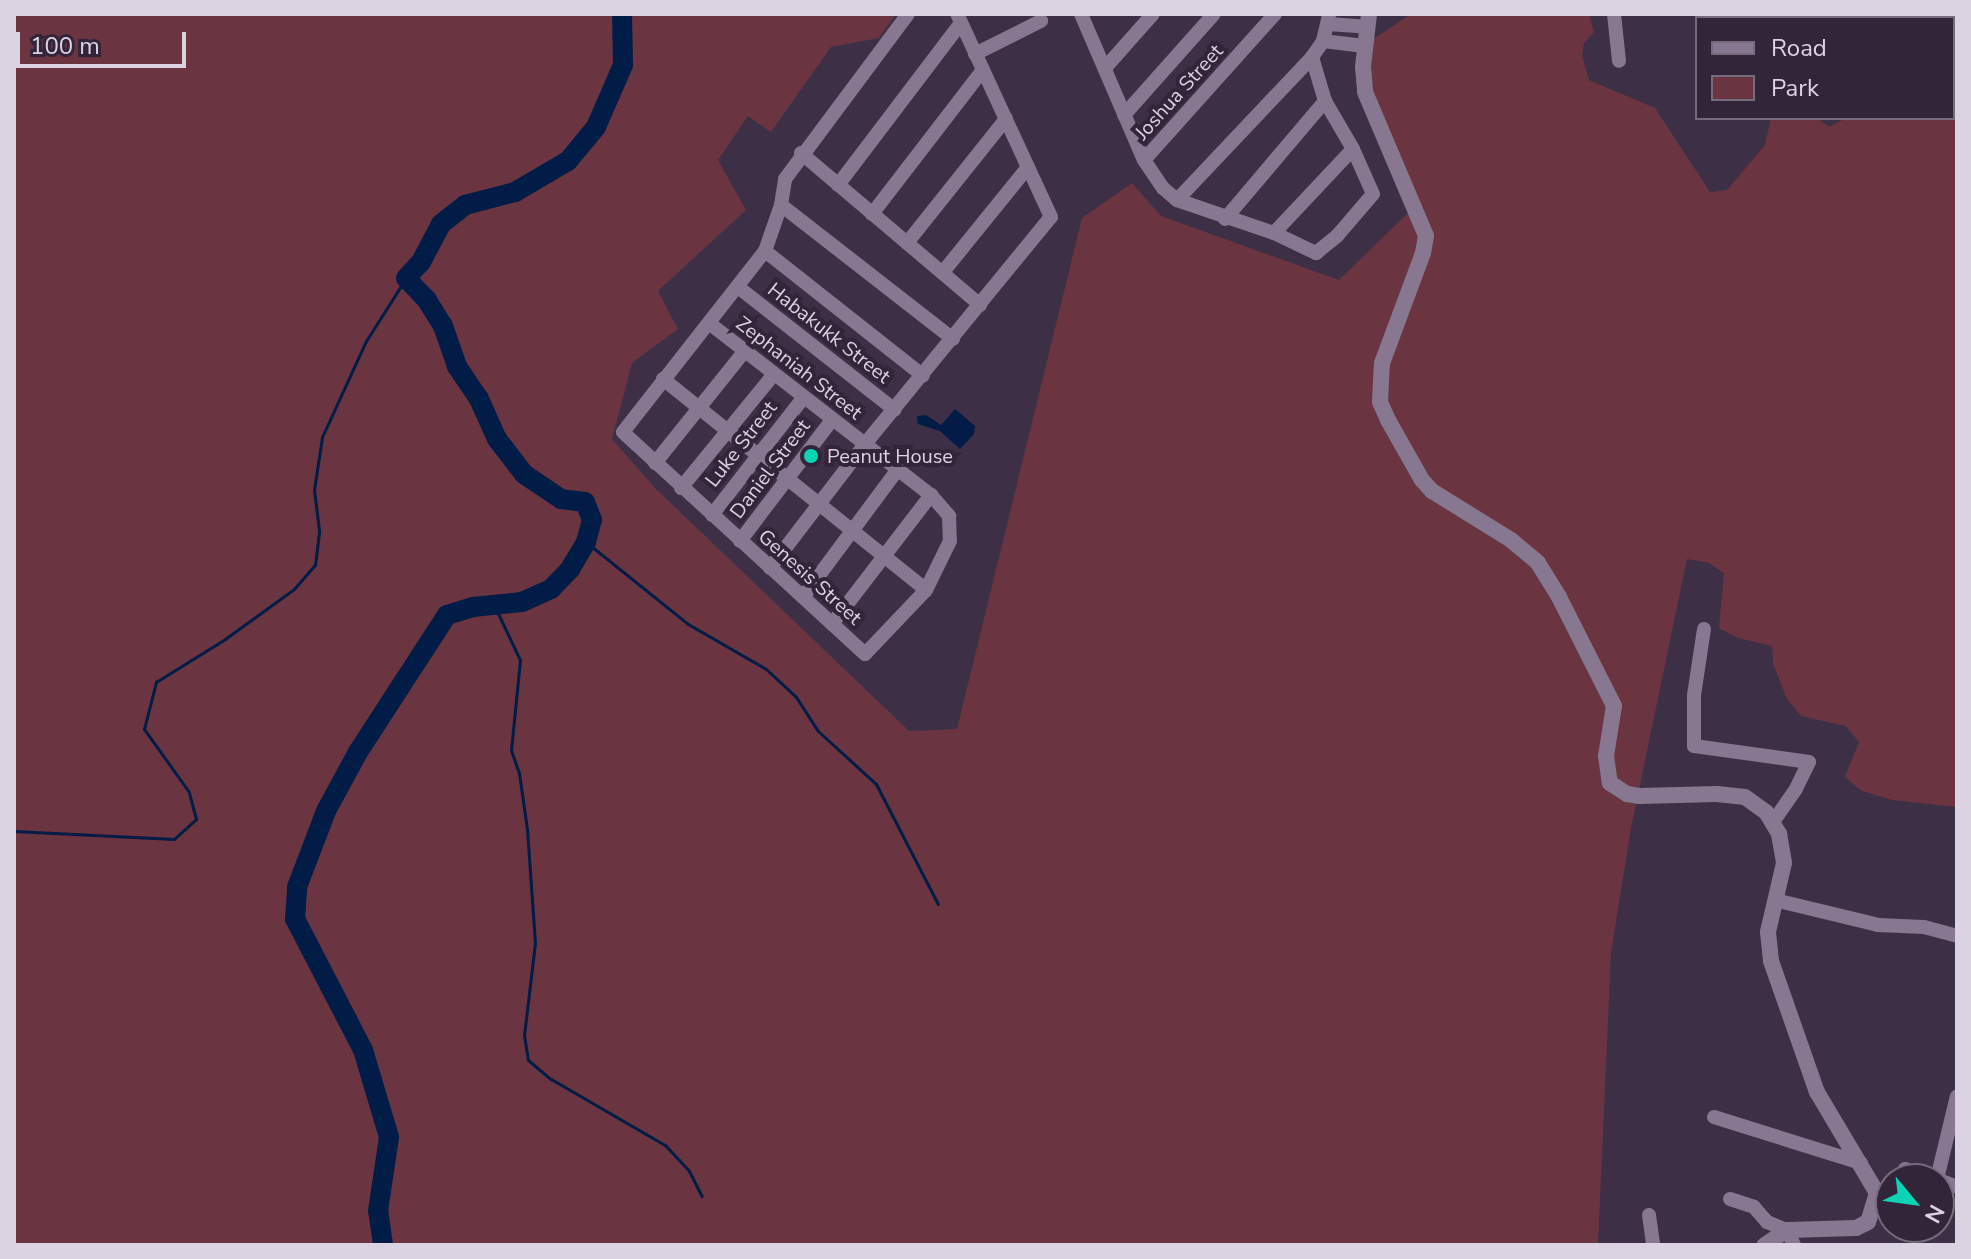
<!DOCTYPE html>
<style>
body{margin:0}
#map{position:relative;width:1971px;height:1259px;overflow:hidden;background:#3d2f45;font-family:"Nunito Sans",sans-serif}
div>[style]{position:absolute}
.green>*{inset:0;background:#6a3540}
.water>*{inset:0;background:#011c47}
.stream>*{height:3px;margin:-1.5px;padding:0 1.5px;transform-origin:1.5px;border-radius:1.5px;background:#011c47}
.river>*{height:20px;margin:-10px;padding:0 10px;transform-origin:10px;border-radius:10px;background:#011c47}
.minor>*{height:14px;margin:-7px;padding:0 7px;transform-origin:7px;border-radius:7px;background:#877790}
.tertiary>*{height:16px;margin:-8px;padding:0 8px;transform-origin:8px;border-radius:8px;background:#877790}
.dots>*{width:22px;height:22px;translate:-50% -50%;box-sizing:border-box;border:4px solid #32253a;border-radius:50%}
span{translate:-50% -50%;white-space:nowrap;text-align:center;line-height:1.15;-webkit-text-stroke:8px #32253a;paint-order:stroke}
.street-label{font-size:20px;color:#dcd3e2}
.poi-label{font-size:20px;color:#dcd3e2}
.left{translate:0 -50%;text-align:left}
.frame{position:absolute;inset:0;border:16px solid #dcd3e2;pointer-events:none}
.legend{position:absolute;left:1695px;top:16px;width:260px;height:104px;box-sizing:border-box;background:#32253a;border:2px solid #766b7d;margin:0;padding:10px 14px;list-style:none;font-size:24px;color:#dcd3e2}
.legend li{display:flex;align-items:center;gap:16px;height:40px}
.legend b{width:40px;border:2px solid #766b7d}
.north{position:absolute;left:1875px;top:1163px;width:80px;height:80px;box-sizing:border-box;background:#32253a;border:2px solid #766b7d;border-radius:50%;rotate:119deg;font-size:22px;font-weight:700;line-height:32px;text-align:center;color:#dcd3e2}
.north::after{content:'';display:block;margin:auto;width:28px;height:36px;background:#0bd5b5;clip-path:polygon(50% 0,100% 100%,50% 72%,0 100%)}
.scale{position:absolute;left:16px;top:32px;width:170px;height:36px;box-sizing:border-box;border:4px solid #dcd3e2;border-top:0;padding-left:10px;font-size:24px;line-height:28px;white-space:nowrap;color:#dcd3e2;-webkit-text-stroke:6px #32253a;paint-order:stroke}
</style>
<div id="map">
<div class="green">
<div style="clip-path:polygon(14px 14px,896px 14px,879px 38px,831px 47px,771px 132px,748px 116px,718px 160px,746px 210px,658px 291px,678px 329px,632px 363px,612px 439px,655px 488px,909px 731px,957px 729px,1082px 218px,1132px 183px,1161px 216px,1339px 280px,1410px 211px,1369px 82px,1372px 40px,1411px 14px,1589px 14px,1594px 32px,1584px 43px,1582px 56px,1589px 80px,1655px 108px,1710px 192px,1727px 190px,1765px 145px,1771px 118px,1817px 118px,1829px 127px,1846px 118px,1953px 118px,1953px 18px,1862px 18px,1860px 14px,1957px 14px,1957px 807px,1892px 800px,1862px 791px,1845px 777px,1859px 742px,1846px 726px,1801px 716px,1786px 697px,1773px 663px,1772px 646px,1738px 638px,1719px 628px,1724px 573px,1709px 563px,1687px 559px,1631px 828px,1611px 953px,1598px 1245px,14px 1245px)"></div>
</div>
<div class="water">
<div style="clip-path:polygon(955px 409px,975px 426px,974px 434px,960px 449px,940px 431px,918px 424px,917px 416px,926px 415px,941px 425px)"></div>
</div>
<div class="stream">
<div style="left:586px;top:542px;width:131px;rotate:38.8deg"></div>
<div style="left:688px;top:624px;width:90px;rotate:30deg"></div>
<div style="left:766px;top:669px;width:41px;rotate:43deg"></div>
<div style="left:796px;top:697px;width:40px;rotate:57.1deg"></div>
<div style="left:818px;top:731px;width:79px;rotate:42.4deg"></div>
<div style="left:876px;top:784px;width:135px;rotate:62.7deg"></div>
<div style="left:494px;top:605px;width:61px;rotate:64.7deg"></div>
<div style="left:520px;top:660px;width:90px;rotate:95.7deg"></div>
<div style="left:511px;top:750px;width:24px;rotate:71deg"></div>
<div style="left:519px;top:773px;width:57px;rotate:81.9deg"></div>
<div style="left:527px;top:829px;width:114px;rotate:86deg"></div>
<div style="left:535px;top:943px;width:93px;rotate:96.8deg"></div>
<div style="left:524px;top:1035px;width:25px;rotate:81deg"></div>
<div style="left:528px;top:1060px;width:30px;rotate:40deg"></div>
<div style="left:551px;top:1079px;width:132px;rotate:30.1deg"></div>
<div style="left:665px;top:1145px;width:35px;rotate:47deg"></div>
<div style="left:689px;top:1171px;width:28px;rotate:63deg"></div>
<div style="left:14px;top:831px;width:160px;rotate:2.9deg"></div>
<div style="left:174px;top:839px;width:30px;rotate:-42deg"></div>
<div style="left:196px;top:819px;width:28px;rotate:-105deg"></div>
<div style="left:189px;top:792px;width:77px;rotate:-125.5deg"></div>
<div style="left:144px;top:729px;width:49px;rotate:-75.7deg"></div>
<div style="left:156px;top:682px;width:81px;rotate:-31.9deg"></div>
<div style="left:225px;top:639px;width:85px;rotate:-35.9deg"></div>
<div style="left:294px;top:589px;width:32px;rotate:-49deg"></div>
<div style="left:315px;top:565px;width:35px;rotate:-83deg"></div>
<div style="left:319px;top:530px;width:40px;rotate:-97.1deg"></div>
<div style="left:314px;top:490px;width:54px;rotate:-81.4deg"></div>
<div style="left:322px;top:437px;width:106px;rotate:-65.4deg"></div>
<div style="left:366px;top:341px;width:75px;rotate:-57.6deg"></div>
</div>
<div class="river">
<div style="left:383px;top:1245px;width:34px;rotate:-98deg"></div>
<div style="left:378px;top:1211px;width:75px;rotate:-81.5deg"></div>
<div style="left:389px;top:1137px;width:91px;rotate:-106.6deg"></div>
<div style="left:363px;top:1050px;width:148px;rotate:-117.4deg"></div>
<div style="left:295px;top:919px;width:32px;rotate:-86deg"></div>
<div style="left:297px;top:887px;width:81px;rotate:-69.1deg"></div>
<div style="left:326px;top:811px;width:67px;rotate:-61.5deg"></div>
<div style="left:358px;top:752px;width:163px;rotate:-57deg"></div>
<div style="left:447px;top:615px;width:27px;rotate:-17deg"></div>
<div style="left:473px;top:607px;width:49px;rotate:-5.8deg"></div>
<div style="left:522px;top:602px;width:32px;rotate:-24deg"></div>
<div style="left:551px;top:589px;width:28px;rotate:-46deg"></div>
<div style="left:570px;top:569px;width:31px;rotate:-59deg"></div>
<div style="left:586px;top:542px;width:23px;rotate:-75deg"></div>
<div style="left:592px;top:520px;width:19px;rotate:-111deg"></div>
<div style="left:585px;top:502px;width:24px;rotate:-173deg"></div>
<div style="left:561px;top:499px;width:45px;rotate:-146deg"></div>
<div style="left:524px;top:474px;width:44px;rotate:-127.6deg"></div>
<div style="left:497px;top:439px;width:44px;rotate:-114.2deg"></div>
<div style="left:479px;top:399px;width:40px;rotate:-124deg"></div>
<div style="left:457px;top:366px;width:42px;rotate:-109.3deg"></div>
<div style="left:443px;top:326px;width:31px;rotate:-122deg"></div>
<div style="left:427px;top:300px;width:30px;rotate:-134deg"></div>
<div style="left:406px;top:278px;width:22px;rotate:-47deg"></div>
<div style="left:421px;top:262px;width:43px;rotate:-62.2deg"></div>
<div style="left:441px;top:224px;width:31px;rotate:-38deg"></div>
<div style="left:465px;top:205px;width:52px;rotate:-14.6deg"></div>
<div style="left:515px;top:192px;width:61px;rotate:-30.3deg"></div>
<div style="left:568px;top:161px;width:44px;rotate:-50.5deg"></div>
<div style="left:596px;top:127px;width:68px;rotate:-66.5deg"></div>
<div style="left:623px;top:65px;width:51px;rotate:-91.1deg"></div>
</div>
<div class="minor">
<div style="left:1081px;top:14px;width:159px;rotate:66.7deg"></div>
<div style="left:1144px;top:160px;width:34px;rotate:56deg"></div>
<div style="left:1163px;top:188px;width:18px;rotate:41deg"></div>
<div style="left:1177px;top:200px;width:102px;rotate:18.8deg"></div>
<div style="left:1274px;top:233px;width:47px;rotate:25.5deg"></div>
<div style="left:1316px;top:253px;width:27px;rotate:-39deg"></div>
<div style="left:1337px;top:236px;width:55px;rotate:-49.4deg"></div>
<div style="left:1373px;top:194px;width:49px;rotate:-114deg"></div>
<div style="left:1353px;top:149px;width:56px;rotate:-120.3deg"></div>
<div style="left:1325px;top:101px;width:46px;rotate:-106.5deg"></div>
<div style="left:1614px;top:14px;width:47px;rotate:83.9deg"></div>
<div style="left:1328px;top:24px;width:39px;rotate:4deg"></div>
<div style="left:1323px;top:41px;width:42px;rotate:6.8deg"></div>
<div style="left:975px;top:54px;width:74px;rotate:-26.6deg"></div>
<div style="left:1105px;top:68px;width:72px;rotate:-48.4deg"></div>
<div style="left:1124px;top:115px;width:135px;rotate:-48.3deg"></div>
<div style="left:801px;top:153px;width:235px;rotate:40.3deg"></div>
<div style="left:1144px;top:160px;width:196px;rotate:-48.1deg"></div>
<div style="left:838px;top:185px;width:203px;rotate:-52.8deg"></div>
<div style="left:1177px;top:200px;width:197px;rotate:-46.6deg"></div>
<div style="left:1312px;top:57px;width:19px;rotate:-55deg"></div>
<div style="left:1323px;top:41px;width:28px;rotate:-77deg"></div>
<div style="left:781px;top:205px;width:218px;rotate:37.9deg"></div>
<div style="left:872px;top:214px;width:182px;rotate:-52.4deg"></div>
<div style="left:1225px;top:219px;width:155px;rotate:-49.7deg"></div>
<div style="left:1274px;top:233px;width:115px;rotate:-46.8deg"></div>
<div style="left:907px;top:243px;width:159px;rotate:-51.4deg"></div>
<div style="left:765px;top:251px;width:201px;rotate:38.3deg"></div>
<div style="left:943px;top:272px;width:135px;rotate:-51deg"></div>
<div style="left:738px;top:287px;width:199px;rotate:38.1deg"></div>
<div style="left:709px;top:323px;width:281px;rotate:37.8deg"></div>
<div style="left:931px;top:495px;width:28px;rotate:49deg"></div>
<div style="left:949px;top:516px;width:25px;rotate:88deg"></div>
<div style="left:950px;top:541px;width:55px;rotate:116.1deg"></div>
<div style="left:926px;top:590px;width:88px;rotate:133.6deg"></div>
<div style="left:865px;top:654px;width:328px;rotate:-137.5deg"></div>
<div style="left:623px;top:432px;width:230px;rotate:-51.9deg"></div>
<div style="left:765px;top:251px;width:49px;rotate:-70.8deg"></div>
<div style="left:781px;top:205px;width:26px;rotate:-81deg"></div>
<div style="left:785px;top:179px;width:206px;rotate:-53.3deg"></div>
<div style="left:663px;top:379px;width:337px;rotate:38.7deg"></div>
<div style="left:655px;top:463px;width:142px;rotate:-51.3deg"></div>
<div style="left:681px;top:488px;width:146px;rotate:-50.8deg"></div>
<div style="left:712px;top:515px;width:148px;rotate:-52.1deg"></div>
<div style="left:740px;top:541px;width:152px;rotate:-52.8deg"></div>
<div style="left:770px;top:568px;width:156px;rotate:-52.5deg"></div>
<div style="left:865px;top:444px;width:293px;rotate:-50.7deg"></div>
<div style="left:1051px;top:217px;width:224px;rotate:-114.8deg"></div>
<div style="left:803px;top:597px;width:159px;rotate:-53.4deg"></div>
<div style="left:832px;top:624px;width:163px;rotate:-52.5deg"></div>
<div style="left:1704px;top:629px;width:67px;rotate:98.6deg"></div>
<div style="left:1694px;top:695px;width:51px;rotate:90deg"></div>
<div style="left:1694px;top:746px;width:116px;rotate:7.9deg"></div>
<div style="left:1809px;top:762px;width:30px;rotate:116deg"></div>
<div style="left:1796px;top:789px;width:39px;rotate:125deg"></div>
<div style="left:1775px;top:900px;width:106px;rotate:13.6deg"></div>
<div style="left:1878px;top:925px;width:46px;rotate:2.5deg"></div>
<div style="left:1924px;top:927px;width:34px;rotate:15deg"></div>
<div style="left:1714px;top:1117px;width:154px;rotate:17.4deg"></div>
<div style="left:1905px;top:1169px;width:33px;rotate:18deg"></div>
<div style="left:1937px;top:1179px;width:85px;rotate:-76.5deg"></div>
<div style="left:1939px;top:1180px;width:19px;rotate:21deg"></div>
<div style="left:1730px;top:1199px;width:25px;rotate:18deg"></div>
<div style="left:1754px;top:1207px;width:20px;rotate:49deg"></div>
<div style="left:1767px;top:1222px;width:22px;rotate:22deg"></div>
<div style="left:1787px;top:1230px;width:17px;rotate:65deg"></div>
<div style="left:1649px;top:1215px;width:30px;rotate:82deg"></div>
</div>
<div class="tertiary">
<div style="left:1369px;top:14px;width:53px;rotate:96.5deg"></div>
<div style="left:1363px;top:67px;width:25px;rotate:85deg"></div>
<div style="left:1365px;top:92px;width:156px;rotate:67deg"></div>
<div style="left:1426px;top:236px;width:17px;rotate:100deg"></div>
<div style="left:1423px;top:253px;width:117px;rotate:110.4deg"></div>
<div style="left:1382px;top:363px;width:39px;rotate:93deg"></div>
<div style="left:1380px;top:402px;width:20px;rotate:66deg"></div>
<div style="left:1388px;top:420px;width:69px;rotate:60.5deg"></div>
<div style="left:1422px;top:480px;width:15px;rotate:48deg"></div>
<div style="left:1432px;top:491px;width:93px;rotate:31.8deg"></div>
<div style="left:1511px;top:540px;width:35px;rotate:40deg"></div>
<div style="left:1538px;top:563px;width:40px;rotate:58deg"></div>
<div style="left:1559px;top:597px;width:122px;rotate:63.2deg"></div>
<div style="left:1614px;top:706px;width:51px;rotate:99.1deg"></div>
<div style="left:1606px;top:756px;width:27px;rotate:82deg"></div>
<div style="left:1610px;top:783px;width:20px;rotate:33deg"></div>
<div style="left:1627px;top:794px;width:12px;rotate:9deg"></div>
<div style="left:1639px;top:796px;width:78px;rotate:-1.5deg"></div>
<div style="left:1717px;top:794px;width:28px;rotate:6deg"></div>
<div style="left:1745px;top:797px;width:26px;rotate:36deg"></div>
<div style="left:1766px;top:812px;width:26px;rotate:59deg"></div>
<div style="left:1779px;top:834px;width:29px;rotate:80deg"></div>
<div style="left:1784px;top:863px;width:71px;rotate:103.1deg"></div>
<div style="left:1768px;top:932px;width:29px;rotate:84deg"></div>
<div style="left:1771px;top:961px;width:139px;rotate:70.7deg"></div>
<div style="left:1817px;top:1092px;width:117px;rotate:59.3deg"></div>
<div style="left:1877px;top:1193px;width:30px;rotate:107deg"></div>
<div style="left:1868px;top:1222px;width:13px;rotate:153deg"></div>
<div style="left:1856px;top:1228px;width:69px;rotate:178.3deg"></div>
<div style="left:1787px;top:1230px;width:27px;rotate:146deg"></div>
</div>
<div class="dots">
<div style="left:811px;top:456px;background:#0bd5b5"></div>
</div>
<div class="street-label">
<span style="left:1179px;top:92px;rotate:-48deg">Joshua Street</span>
<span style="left:829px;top:333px;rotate:38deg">Habakukk Street</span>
<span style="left:799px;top:368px;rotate:38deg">Zephaniah Street</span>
<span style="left:741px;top:444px;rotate:-52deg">Luke Street</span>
<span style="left:770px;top:469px;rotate:-53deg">Daniel Street</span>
<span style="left:810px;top:577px;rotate:42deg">Genesis Street</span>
</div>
<div class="poi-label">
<span class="left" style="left:827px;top:456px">Peanut House</span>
</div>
<div class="frame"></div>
<ul class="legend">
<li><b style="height:10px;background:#877790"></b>Road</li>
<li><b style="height:22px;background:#6a3540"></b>Park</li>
</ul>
<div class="north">N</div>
<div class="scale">100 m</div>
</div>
